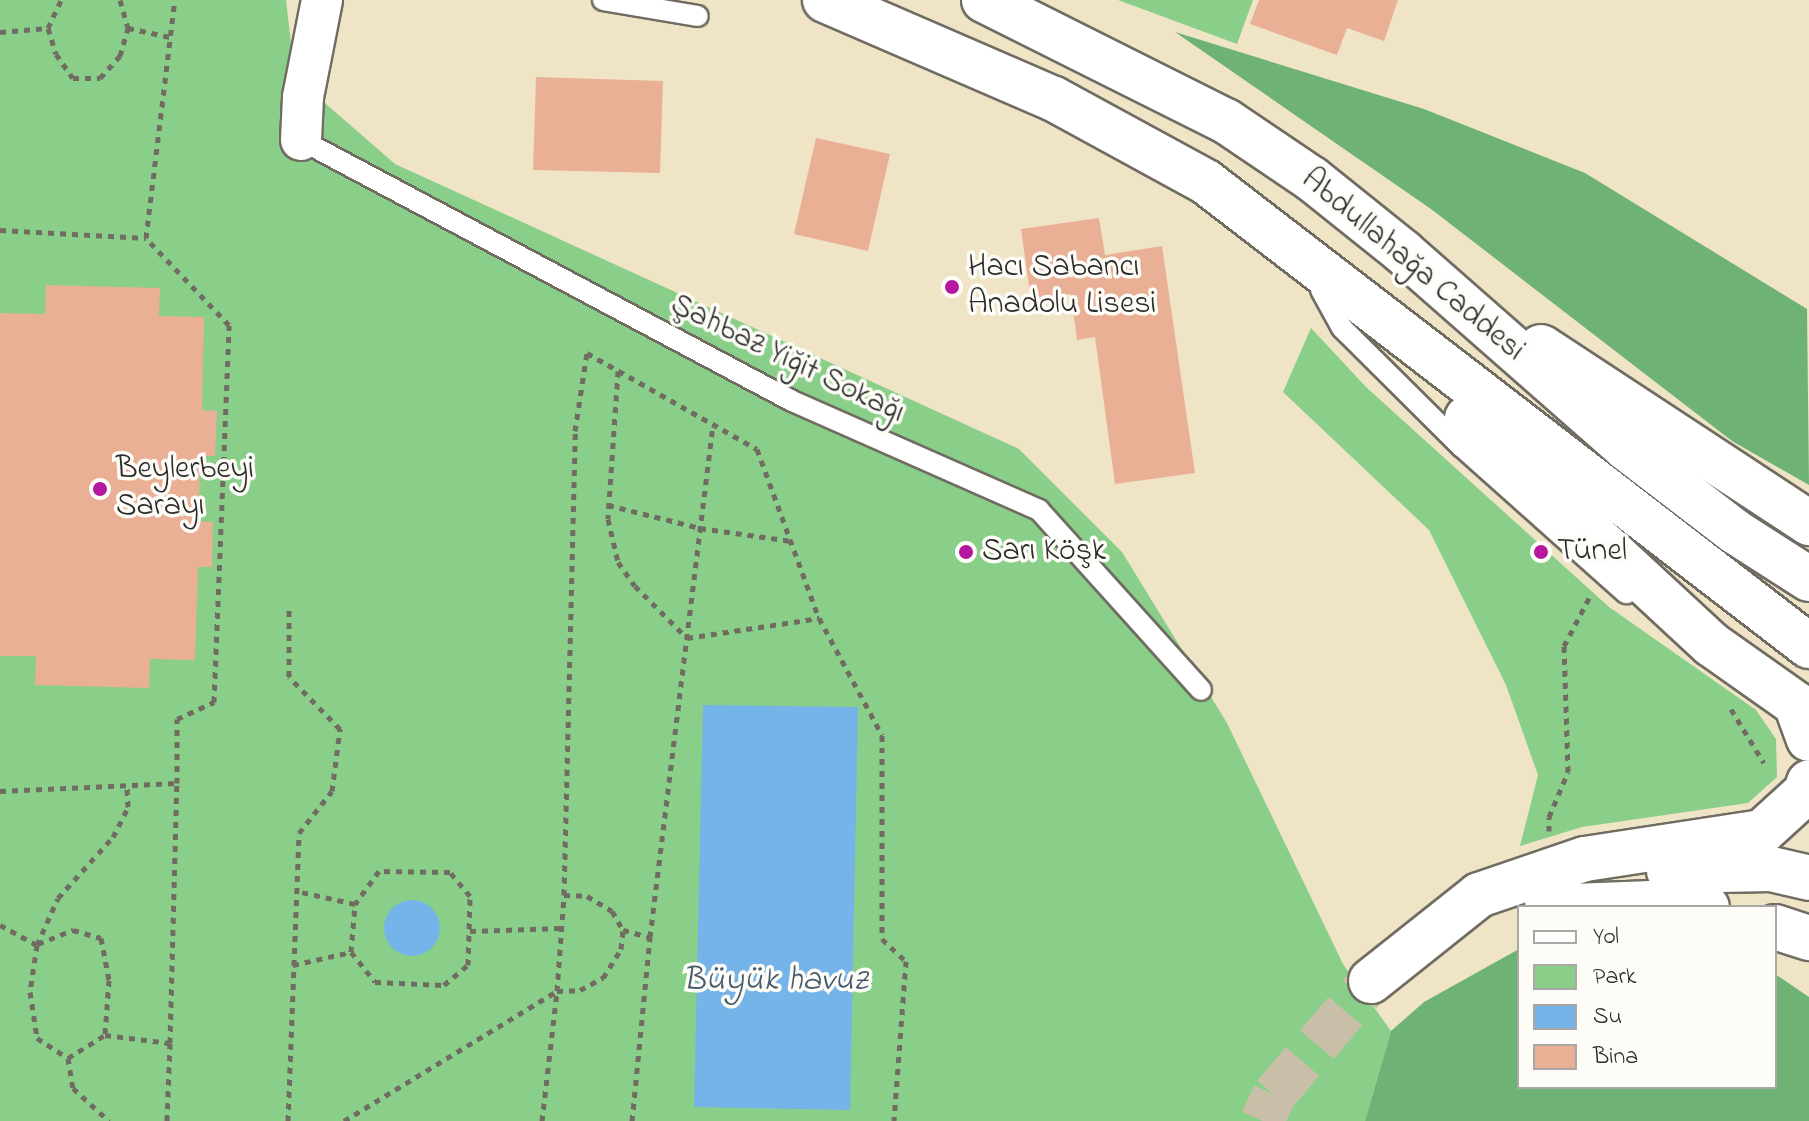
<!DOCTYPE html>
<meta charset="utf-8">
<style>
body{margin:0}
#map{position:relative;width:1809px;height:1121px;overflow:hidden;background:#f0e4c7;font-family:"Indie Flower",sans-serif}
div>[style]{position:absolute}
.green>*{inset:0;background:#89cf89}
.forest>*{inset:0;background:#6eb275}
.water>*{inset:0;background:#74b4e8}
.round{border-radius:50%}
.building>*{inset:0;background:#e9b096}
.primary-tunnel>*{height:44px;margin-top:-22px;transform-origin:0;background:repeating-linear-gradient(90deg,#c9bfa8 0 44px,transparent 0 66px)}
.path>*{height:5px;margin-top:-2.5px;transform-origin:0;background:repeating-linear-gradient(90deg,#706c62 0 6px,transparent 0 12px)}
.roads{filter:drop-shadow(2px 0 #706c62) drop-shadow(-2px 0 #706c62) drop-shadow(0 2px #706c62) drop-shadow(0 -2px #706c62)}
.service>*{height:20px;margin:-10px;padding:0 10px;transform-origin:10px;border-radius:10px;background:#fff}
.minor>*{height:40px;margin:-20px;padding:0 20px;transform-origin:20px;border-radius:20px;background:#fff}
.primary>*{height:44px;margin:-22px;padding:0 22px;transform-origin:22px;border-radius:22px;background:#fff}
.dots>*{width:22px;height:22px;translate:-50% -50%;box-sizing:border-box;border:4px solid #fdfcf7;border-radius:50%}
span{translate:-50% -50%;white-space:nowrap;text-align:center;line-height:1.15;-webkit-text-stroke:7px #fdfcf7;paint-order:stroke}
.street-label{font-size:32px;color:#2b2b2b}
.poi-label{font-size:32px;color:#2b2b2b}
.left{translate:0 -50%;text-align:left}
.water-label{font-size:34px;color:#455b6d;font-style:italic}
.legend{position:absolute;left:1517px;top:905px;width:260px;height:184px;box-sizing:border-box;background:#fdfcf7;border:2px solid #a9a8a5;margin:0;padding:10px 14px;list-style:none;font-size:24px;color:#2b2b2b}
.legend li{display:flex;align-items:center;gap:16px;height:40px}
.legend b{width:40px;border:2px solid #a9a8a5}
</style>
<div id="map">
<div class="green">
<div style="clip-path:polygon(0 0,286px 0,295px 77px,395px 164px,1019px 449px,1122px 552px,1227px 723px,1343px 964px,1391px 1031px,1365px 1121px,0 1121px)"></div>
<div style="clip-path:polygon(1118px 0,1253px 0,1237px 44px)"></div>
<div style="clip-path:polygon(1311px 328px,1366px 387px,1609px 607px,1756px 710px,1776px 739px,1777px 777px,1748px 803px,1582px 827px,1520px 846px,1538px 775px,1506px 685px,1429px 530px,1283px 392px)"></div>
</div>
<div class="forest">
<div style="clip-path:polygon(1175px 32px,1424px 109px,1585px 173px,1807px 309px,1809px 485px,1732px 441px,1431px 209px)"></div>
<div style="clip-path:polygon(1519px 949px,1519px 1087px,1775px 1087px,1775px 974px,1809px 997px,1809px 1121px,1365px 1121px,1391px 1031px,1424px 1002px)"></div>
</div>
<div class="water">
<div style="clip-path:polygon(703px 705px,858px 707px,850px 1110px,694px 1107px)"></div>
<div class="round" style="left:384px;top:900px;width:56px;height:56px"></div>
</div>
<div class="building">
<div style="clip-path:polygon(1259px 0,1398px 0,1384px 41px,1347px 28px,1337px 55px,1250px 24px)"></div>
<div style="clip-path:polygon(536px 77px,663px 81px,660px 173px,533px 170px)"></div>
<div style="clip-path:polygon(816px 138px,890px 154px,868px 251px,794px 234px)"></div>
<div style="clip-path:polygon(1099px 218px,1105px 255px,1162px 246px,1195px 473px,1115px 484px,1095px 337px,1077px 340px,1071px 294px,1031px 300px,1021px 229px)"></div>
<div style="clip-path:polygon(46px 285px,160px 288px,159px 316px,204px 317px,202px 410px,217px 411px,215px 456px,200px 456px,199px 521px,213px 522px,212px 567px,198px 567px,195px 660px,150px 659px,149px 688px,35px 685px,36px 656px,0 656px,0 313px,45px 314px)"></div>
</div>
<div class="primary-tunnel">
<div style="left:1262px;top:1121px;width:29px;rotate:-65deg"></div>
<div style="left:1274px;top:1095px;width:150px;rotate:-49.6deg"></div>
</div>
<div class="path">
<div style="left:120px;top:0;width:29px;rotate:74deg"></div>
<div style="left:128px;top:28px;width:43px;rotate:12.1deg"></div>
<div style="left:48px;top:28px;width:27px;rotate:73deg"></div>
<div style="left:56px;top:54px;width:29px;rotate:55deg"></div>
<div style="left:73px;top:78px;width:27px"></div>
<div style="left:100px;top:78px;width:30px;rotate:-48deg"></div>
<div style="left:120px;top:56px;width:29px;rotate:-74deg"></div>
<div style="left:0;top:32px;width:48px;rotate:-4.8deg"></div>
<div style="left:48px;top:28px;width:31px;rotate:-65deg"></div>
<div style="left:0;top:230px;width:146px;rotate:3.1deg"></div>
<div style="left:618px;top:371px;width:148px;rotate:93.9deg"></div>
<div style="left:608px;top:519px;width:44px;rotate:76.9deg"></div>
<div style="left:618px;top:562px;width:29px;rotate:55deg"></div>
<div style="left:635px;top:586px;width:74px;rotate:45deg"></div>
<div style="left:687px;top:638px;width:134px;rotate:-8.6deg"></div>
<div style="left:608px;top:505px;width:95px;rotate:14deg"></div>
<div style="left:700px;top:528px;width:92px;rotate:8.1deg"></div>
<div style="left:1731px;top:709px;width:63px;rotate:58.6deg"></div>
<div style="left:0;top:791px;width:177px;rotate:-2.6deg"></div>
<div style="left:177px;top:783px;width:64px;rotate:-90deg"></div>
<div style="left:177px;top:719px;width:41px;rotate:-24.7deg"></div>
<div style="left:214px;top:702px;width:377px;rotate:-87.7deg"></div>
<div style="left:229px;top:325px;width:120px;rotate:-133.7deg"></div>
<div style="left:146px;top:238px;width:240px;rotate:-83.1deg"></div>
<div style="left:1549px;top:831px;width:14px;rotate:-90deg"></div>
<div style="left:1549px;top:817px;width:49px;rotate:-67.1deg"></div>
<div style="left:1568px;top:772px;width:126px;rotate:-91.8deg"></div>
<div style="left:1564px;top:646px;width:56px;rotate:-62.5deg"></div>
<div style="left:564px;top:895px;width:464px;rotate:-88.6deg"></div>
<div style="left:575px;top:431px;width:79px;rotate:-81.3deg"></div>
<div style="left:587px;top:353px;width:195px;rotate:29.5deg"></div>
<div style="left:757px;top:449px;width:180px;rotate:69.9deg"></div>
<div style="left:819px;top:618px;width:133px;rotate:61.7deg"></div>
<div style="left:882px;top:735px;width:204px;rotate:90deg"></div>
<div style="left:882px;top:939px;width:33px;rotate:43deg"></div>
<div style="left:906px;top:961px;width:160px;rotate:94.3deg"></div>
<div style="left:0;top:925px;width:42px;rotate:28.4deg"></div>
<div style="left:37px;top:945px;width:48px;rotate:98.5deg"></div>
<div style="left:30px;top:992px;width:47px;rotate:81.3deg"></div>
<div style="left:37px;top:1038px;width:37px;rotate:33deg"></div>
<div style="left:68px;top:1058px;width:44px;rotate:-31.9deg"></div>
<div style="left:105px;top:1035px;width:65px;rotate:7deg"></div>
<div style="left:170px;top:1043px;width:78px;rotate:92.2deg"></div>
<div style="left:470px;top:931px;width:91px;rotate:-1.9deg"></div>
<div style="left:38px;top:944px;width:38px;rotate:-22deg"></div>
<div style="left:73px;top:930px;width:29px;rotate:16deg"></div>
<div style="left:101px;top:938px;width:43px;rotate:79.2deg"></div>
<div style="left:109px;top:980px;width:55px;rotate:94.2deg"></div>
<div style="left:37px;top:945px;width:51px;rotate:-65.9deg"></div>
<div style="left:58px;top:898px;width:82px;rotate:-48deg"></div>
<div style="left:113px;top:837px;width:34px;rotate:-63deg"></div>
<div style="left:128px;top:807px;width:21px;rotate:-93deg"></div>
<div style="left:351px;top:952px;width:38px;rotate:51deg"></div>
<div style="left:375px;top:982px;width:69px;rotate:2.5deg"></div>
<div style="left:444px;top:985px;width:31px;rotate:-40deg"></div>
<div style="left:468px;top:965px;width:69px;rotate:-88.3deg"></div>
<div style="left:470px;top:896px;width:31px;rotate:-130deg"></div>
<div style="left:450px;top:872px;width:71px;rotate:-179.2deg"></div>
<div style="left:379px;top:871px;width:41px;rotate:126deg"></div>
<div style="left:293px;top:965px;width:59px;rotate:-12.6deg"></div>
<div style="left:351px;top:952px;width:48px;rotate:-85.2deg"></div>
<div style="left:355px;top:904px;width:59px;rotate:-167.4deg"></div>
<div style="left:170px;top:1043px;width:260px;rotate:-88.5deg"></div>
<div style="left:68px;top:1058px;width:30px;rotate:81deg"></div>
<div style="left:73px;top:1088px;width:49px;rotate:42.5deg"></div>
<div style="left:288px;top:1121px;width:288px;rotate:-87.8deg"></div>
<div style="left:299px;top:833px;width:53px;rotate:-51.8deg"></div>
<div style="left:332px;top:791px;width:63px;rotate:-82.6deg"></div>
<div style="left:340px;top:729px;width:73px;rotate:-134.4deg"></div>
<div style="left:289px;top:677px;width:71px;rotate:-90deg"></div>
<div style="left:344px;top:1121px;width:250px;rotate:-31.4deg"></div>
<div style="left:557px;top:991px;width:96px;rotate:-85.8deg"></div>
<div style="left:564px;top:895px;width:23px;rotate:2deg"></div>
<div style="left:587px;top:896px;width:29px;rotate:31deg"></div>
<div style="left:612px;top:911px;width:22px;rotate:60deg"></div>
<div style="left:623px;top:930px;width:28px;rotate:15deg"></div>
<div style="left:542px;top:1121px;width:131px;rotate:-83.4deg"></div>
<div style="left:557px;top:991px;width:23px;rotate:-2deg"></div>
<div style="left:580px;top:990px;width:26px;rotate:-28deg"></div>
<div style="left:603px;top:978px;width:34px;rotate:-58deg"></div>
<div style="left:621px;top:949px;width:19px;rotate:-84deg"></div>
<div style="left:632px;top:1121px;width:185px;rotate:-84.4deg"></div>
<div style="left:650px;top:937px;width:516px;rotate:-82.99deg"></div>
</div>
<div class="roads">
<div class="service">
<div style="left:603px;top:0;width:96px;rotate:9.6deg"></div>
<div style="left:301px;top:140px;width:556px;rotate:27.99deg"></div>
<div style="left:792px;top:401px;width:270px;rotate:23.8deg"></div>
<div style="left:1039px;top:510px;width:242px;rotate:48deg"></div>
<div style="left:1321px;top:290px;width:43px;rotate:61.1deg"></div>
<div style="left:1342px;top:328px;width:169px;rotate:44.8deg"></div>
<div style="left:1462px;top:447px;width:220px;rotate:41.7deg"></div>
</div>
<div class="minor">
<div style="left:301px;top:140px;width:43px;rotate:-87.3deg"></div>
<div style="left:303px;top:97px;width:99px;rotate:-78.9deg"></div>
</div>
<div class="primary">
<div style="left:825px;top:0;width:249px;rotate:23.4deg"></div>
<div style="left:1054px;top:99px;width:173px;rotate:28.6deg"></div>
<div style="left:1206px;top:182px;width:761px;rotate:37.58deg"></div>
<div style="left:984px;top:0;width:271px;rotate:26.6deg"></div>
<div style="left:1226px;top:121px;width:104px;rotate:34deg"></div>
<div style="left:1312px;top:179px;width:117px;rotate:38.7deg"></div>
<div style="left:1403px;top:252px;width:297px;rotate:41.3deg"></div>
<div style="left:1626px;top:448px;width:136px;rotate:37.5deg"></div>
<div style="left:1734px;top:531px;width:89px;rotate:32.6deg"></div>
<div style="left:1541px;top:347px;width:321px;rotate:33.3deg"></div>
<div style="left:1467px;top:418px;width:333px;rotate:42.8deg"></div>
<div style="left:1711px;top:644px;width:104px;rotate:35.2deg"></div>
<div style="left:1796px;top:704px;width:37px;rotate:70deg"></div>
<div style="left:1669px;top:871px;width:102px;rotate:-1.1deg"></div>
<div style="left:1771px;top:869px;width:39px;rotate:13deg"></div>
<div style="left:1547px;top:907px;width:105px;rotate:-2.2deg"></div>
<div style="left:1652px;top:903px;width:55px;rotate:4.2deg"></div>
<div style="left:1775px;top:927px;width:36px;rotate:18deg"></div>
<div style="left:1371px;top:981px;width:138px;rotate:-38.5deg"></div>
<div style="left:1479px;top:895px;width:112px;rotate:-18.8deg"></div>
<div style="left:1585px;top:859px;width:179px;rotate:-8.7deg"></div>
<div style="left:1762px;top:832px;width:59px;rotate:-42.3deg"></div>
<div style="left:1806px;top:792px;width:10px;rotate:-73deg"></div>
</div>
</div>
<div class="dots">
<div style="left:952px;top:287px;background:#b5179e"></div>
<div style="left:100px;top:489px;background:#b5179e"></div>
<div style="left:966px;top:552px;background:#b5179e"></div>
<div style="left:1541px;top:552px;background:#b5179e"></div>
</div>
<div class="street-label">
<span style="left:1412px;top:266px;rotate:40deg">Abdullahağa Caddesi</span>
<span style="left:787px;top:360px;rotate:26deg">Şahbaz Yiğit Sokağı</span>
</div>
<div class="poi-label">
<span class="left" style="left:968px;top:287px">Hacı Sabancı<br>Anadolu Lisesi</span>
<span class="left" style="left:116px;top:489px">Beylerbeyi<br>Sarayı</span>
<span class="left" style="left:982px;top:552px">Sarı Köşk</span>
<span class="left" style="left:1557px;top:552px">Tünel</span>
</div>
<div class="water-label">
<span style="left:775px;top:982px">Büyük havuz</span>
</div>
<ul class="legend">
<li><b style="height:10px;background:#fff"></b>Yol</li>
<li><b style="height:22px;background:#89cf89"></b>Park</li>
<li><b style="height:22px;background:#74b4e8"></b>Su</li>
<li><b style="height:22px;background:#e9b096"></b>Bina</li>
</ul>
</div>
